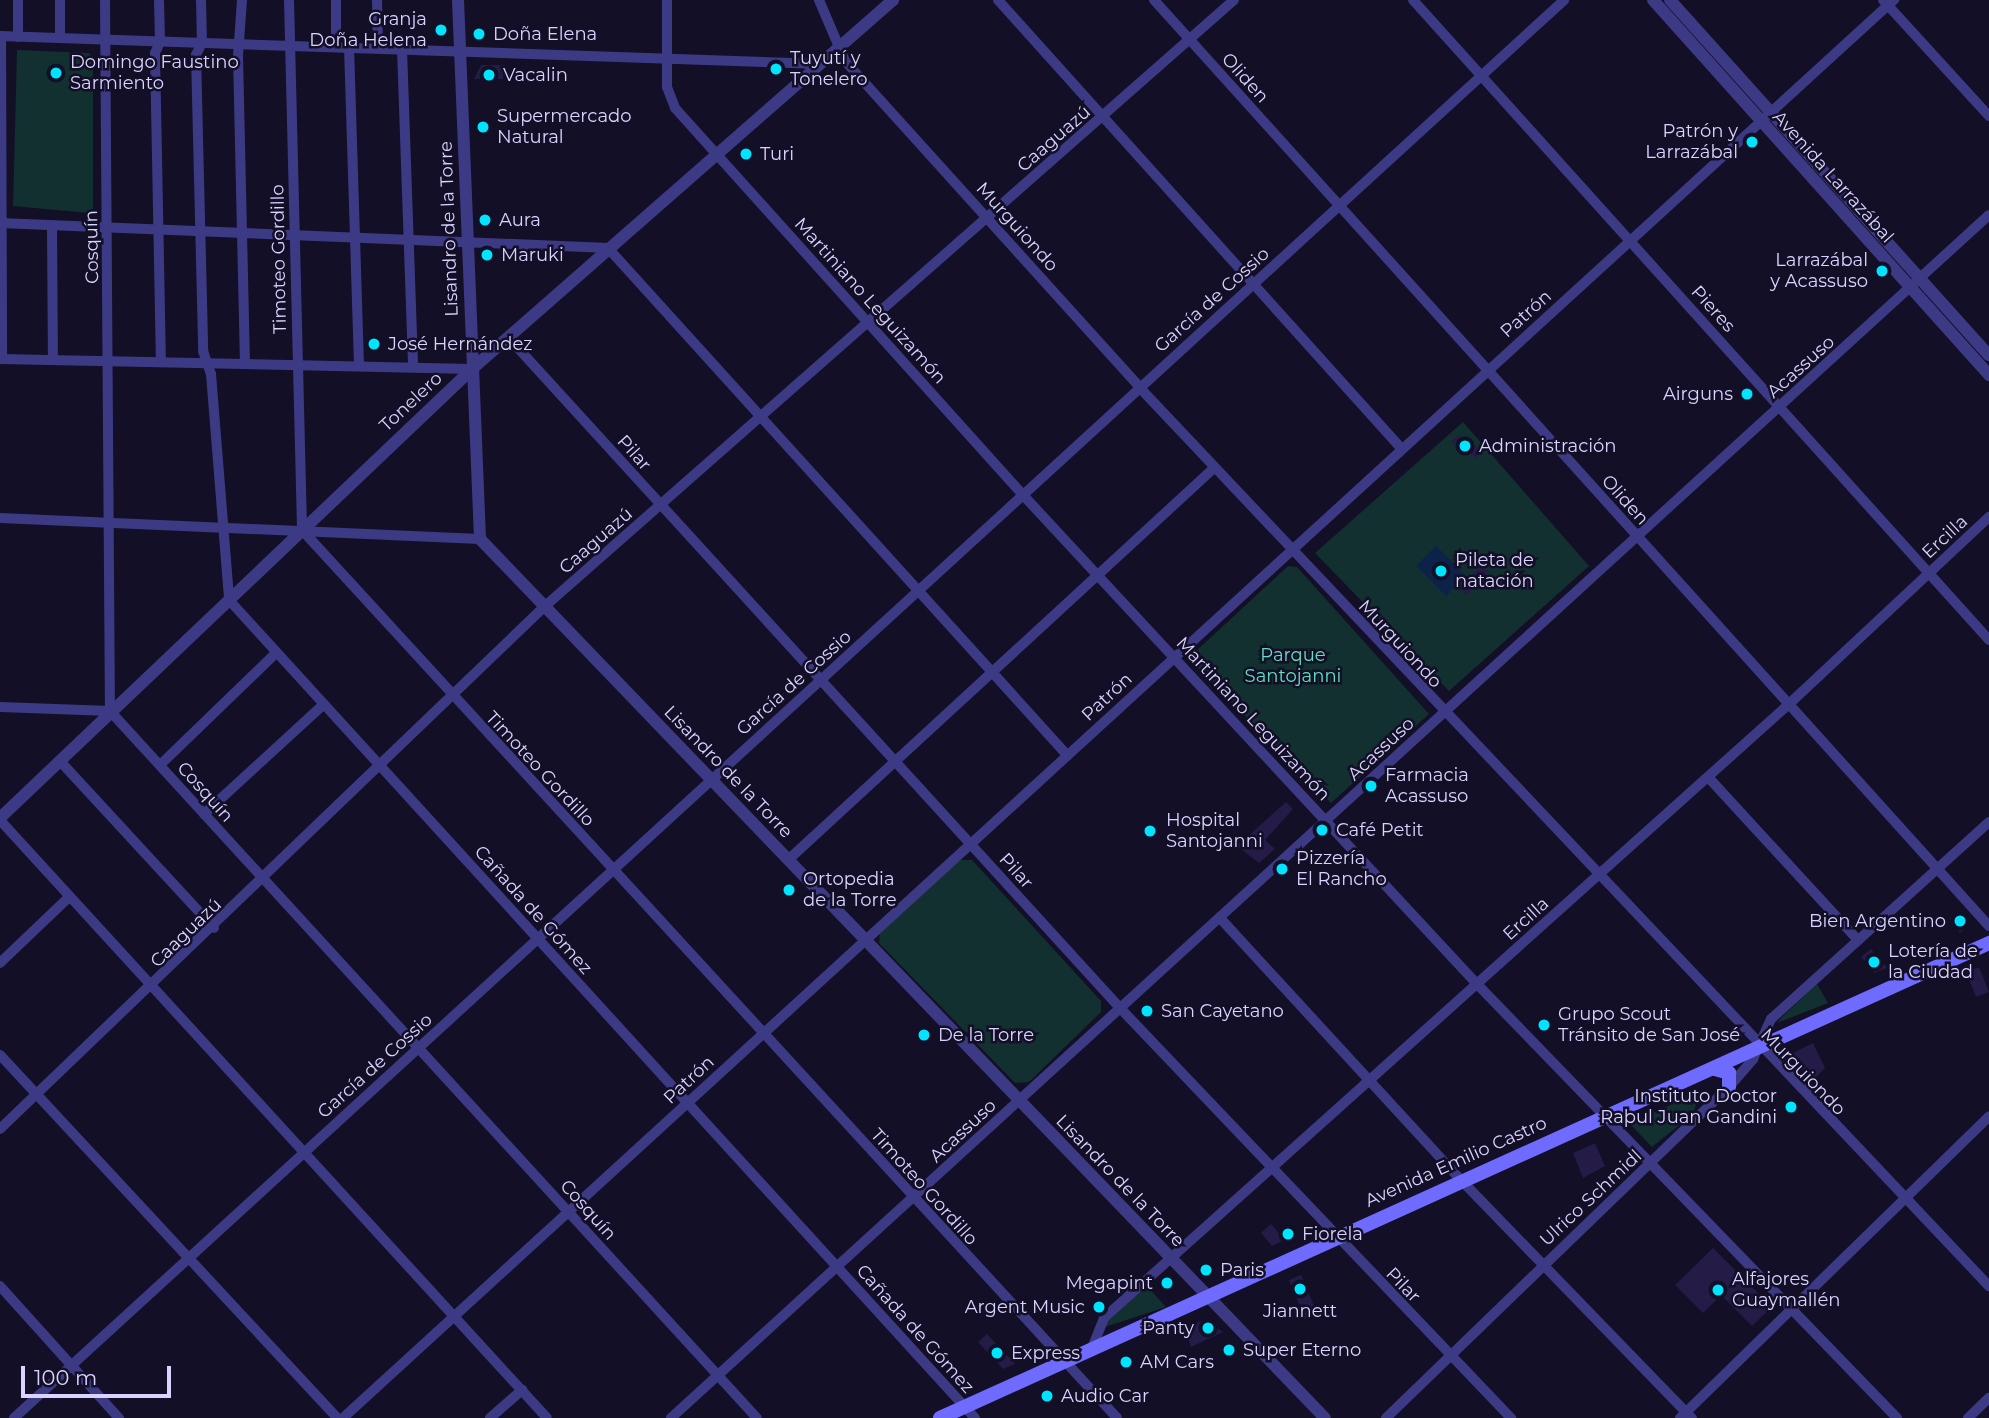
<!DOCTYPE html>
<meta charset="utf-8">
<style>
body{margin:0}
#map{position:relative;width:1989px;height:1418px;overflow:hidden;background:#130f26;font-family:Montserrat,sans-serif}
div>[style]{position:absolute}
.green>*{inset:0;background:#12302f}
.water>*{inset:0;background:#0c2248}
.building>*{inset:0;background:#241b47}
.minor>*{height:10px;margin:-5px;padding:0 5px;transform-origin:5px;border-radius:5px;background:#3d3a85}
.tertiary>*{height:12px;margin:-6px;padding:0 6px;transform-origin:6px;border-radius:6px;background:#3d3a85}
.secondary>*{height:14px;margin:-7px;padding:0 7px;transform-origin:7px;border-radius:7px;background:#6f6bff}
.dots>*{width:19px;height:19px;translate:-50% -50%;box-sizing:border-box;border:4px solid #130f26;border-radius:50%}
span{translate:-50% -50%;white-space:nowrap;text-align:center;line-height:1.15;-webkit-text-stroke:5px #130f26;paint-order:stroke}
.poi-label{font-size:18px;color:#d9d4ff}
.right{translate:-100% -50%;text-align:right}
.left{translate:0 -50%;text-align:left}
.street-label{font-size:18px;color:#d9d4ff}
.park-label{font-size:18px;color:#5fe0c0}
.scale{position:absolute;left:21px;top:1366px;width:150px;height:32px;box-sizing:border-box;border:4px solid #d9d4ff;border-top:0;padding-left:9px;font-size:21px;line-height:24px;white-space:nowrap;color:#d9d4ff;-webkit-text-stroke:5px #130f26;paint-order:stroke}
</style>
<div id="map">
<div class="green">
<div style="clip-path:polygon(17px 50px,89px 53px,93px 58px,93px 209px,89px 213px,13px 206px)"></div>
<div style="clip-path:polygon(1463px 422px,1589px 566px,1449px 691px,1315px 553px)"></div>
<div style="clip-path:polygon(1288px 566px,1297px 567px,1429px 714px,1331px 803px,1194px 664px,1195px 652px)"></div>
<div style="clip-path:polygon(960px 860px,972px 860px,1101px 1001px,1101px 1012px,1029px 1082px,1015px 1083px,879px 943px,880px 932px)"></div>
<div style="clip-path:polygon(1817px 984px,1828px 1003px,1777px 1023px,1782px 1017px)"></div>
<div style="clip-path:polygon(1687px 1097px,1696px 1105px,1692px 1115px,1652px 1147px,1630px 1124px)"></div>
<div style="clip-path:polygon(1147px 1286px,1166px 1307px,1105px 1327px,1105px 1324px)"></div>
</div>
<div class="water">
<div style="clip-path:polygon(1436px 546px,1466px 576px,1446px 596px,1416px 566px)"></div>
</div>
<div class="building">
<div style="clip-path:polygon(481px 65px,504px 65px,503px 79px,474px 79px)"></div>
<div style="clip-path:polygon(1459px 435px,1466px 443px,1470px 440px,1482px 453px,1476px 458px,1466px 449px,1461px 452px,1451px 441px)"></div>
<div style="clip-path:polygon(1482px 565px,1489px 572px,1466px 595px,1459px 588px)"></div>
<div style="clip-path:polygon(1286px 802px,1293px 809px,1265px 840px,1275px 849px,1259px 863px,1237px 846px)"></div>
<div style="clip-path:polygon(1960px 911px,1970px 924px,1960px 933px,1950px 919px)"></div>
<div style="clip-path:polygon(1871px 949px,1887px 968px,1874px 973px,1861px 957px)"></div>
<div style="clip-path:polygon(1979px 967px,1989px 992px,1976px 997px,1966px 972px)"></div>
<div style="clip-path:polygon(1813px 1043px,1825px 1068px,1812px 1081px,1792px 1060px,1793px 1053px)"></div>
<div style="clip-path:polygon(1595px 1143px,1605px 1166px,1583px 1178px,1573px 1153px)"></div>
<div style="clip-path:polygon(1271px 1224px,1285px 1240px,1272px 1246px,1261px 1233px)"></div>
<div style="clip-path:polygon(1713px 1248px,1772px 1307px,1752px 1326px,1721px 1295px,1703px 1313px,1675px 1285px)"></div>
<div style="clip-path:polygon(1301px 1275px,1317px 1313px,1305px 1319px,1289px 1280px)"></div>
<div style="clip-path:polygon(1204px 1320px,1223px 1332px,1191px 1347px,1184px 1328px)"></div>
<div style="clip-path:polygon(987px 1334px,1015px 1364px,1003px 1369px,978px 1342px)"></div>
</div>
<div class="minor">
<div style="left:18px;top:0;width:37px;rotate:90deg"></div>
<div style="left:60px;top:0;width:38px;rotate:90deg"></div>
<div style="left:105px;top:0;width:711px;rotate:89.6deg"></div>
<div style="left:110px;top:711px;width:958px;rotate:47.54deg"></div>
<div style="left:159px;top:0;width:42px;rotate:88.6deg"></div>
<div style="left:160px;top:42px;width:12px;rotate:114deg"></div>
<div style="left:155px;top:53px;width:309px;rotate:88.9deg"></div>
<div style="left:201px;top:0;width:43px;rotate:88.7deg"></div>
<div style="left:202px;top:43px;width:13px;rotate:117deg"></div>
<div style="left:196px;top:55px;width:296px;rotate:88.6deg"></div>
<div style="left:203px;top:351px;width:24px;rotate:71deg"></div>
<div style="left:211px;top:374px;width:227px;rotate:85.4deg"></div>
<div style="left:229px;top:600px;width:1107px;rotate:47.64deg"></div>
<div style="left:242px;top:0;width:56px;rotate:94.1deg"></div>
<div style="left:238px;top:56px;width:307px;rotate:88.7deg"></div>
<div style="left:289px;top:0;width:530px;rotate:88.59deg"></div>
<div style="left:302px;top:530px;width:1205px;rotate:47.45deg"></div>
<div style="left:336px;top:0;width:47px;rotate:90deg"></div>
<div style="left:377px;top:0;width:48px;rotate:88.8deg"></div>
<div style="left:667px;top:0;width:87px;rotate:90deg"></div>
<div style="left:667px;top:87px;width:22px;rotate:69deg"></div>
<div style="left:675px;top:108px;width:520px;rotate:48.04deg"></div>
<div style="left:1023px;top:495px;width:667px;rotate:47.13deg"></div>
<div style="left:1477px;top:984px;width:604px;rotate:45.94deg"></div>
<div style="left:819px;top:0;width:66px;rotate:66.9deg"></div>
<div style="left:845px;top:61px;width:440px;rotate:47.9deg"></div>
<div style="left:1140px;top:388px;width:1236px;rotate:46.61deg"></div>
<div style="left:998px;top:0;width:603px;rotate:48.03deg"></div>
<div style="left:1154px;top:0;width:1247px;rotate:47.96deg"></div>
<div style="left:1413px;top:0;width:861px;rotate:48.01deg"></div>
<div style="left:1883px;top:0;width:157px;rotate:47.6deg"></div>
<div style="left:0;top:36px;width:821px;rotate:1.95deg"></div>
<div style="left:1px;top:36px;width:323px;rotate:89.8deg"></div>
<div style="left:349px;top:47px;width:319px;rotate:88.2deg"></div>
<div style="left:402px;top:49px;width:317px;rotate:88deg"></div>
<div style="left:0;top:223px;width:609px;rotate:2.35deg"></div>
<div style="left:608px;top:248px;width:684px;rotate:47.84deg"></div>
<div style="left:52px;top:225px;width:135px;rotate:89.6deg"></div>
<div style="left:508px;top:337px;width:908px;rotate:47.63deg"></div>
<div style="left:1120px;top:1008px;width:567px;rotate:46.36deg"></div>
<div style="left:0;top:359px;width:472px;rotate:1.2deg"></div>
<div style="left:0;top:518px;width:480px;rotate:2.5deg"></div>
<div style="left:0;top:707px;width:110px;rotate:2.1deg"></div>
<div style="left:60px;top:761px;width:227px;rotate:47.3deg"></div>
<div style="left:160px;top:765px;width:161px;rotate:-44deg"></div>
<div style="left:1708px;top:777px;width:222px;rotate:47.4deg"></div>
<div style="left:204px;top:814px;width:161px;rotate:-42.5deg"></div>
<div style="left:0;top:820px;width:810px;rotate:47.55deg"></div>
<div style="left:788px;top:860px;width:579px;rotate:-42.62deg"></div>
<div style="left:1220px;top:918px;width:356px;rotate:47.4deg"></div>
<div style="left:1461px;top:1180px;width:332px;rotate:45.9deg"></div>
<div style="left:0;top:963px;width:95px;rotate:-43.7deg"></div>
<div style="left:0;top:1055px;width:495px;rotate:47.1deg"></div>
<div style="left:0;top:1129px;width:754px;rotate:-43.82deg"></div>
<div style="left:544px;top:607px;width:919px;rotate:-41.34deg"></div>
<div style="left:0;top:1286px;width:178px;rotate:48deg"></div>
<div style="left:1092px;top:1348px;width:32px;rotate:-68deg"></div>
<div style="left:1104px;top:1318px;width:920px;rotate:-41.87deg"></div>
<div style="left:1789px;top:704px;width:274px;rotate:-43.1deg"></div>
<div style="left:14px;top:1418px;width:2101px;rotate:-42.45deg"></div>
<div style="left:343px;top:1418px;width:2102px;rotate:-42.44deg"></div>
<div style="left:490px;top:1418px;width:43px;rotate:-41.2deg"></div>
<div style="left:671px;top:1418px;width:1784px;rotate:-42.39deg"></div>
<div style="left:1386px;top:1418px;width:477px;rotate:-44deg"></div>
<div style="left:1729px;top:1087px;width:37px;rotate:-49deg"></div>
<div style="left:1753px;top:1059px;width:44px;rotate:-65.8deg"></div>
<div style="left:1771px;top:1019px;width:294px;rotate:-42.1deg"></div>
<div style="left:1680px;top:1418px;width:432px;rotate:-44.3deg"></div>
<div style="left:1968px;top:1418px;width:29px;rotate:-44deg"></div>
</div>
<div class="tertiary">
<div style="left:458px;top:0;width:539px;rotate:87.66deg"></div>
<div style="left:480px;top:539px;width:1219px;rotate:46.13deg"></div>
<div style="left:1653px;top:0;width:504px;rotate:48.14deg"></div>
<div style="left:1670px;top:0;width:477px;rotate:48.1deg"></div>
<div style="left:0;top:818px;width:651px;rotate:-43.57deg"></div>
<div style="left:472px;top:369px;width:560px;rotate:-41.23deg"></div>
</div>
<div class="secondary">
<div style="left:1715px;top:1069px;width:15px;rotate:16deg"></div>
<div style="left:1729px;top:1073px;width:14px;rotate:90deg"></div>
<div style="left:940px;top:1418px;width:1152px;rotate:-24.36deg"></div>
</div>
<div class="dots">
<div style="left:441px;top:30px;background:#00e5ff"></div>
<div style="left:479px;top:34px;background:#00e5ff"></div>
<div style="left:776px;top:69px;background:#00e5ff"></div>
<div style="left:56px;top:73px;background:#00e5ff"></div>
<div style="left:489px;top:75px;background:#00e5ff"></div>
<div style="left:483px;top:127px;background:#00e5ff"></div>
<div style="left:1752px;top:142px;background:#00e5ff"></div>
<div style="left:746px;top:154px;background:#00e5ff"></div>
<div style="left:485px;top:220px;background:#00e5ff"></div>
<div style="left:487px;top:255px;background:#00e5ff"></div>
<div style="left:1882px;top:271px;background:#00e5ff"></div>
<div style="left:374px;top:344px;background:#00e5ff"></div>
<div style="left:1747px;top:394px;background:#00e5ff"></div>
<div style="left:1465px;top:446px;background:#00e5ff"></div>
<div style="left:1441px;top:571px;background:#00e5ff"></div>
<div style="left:1371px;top:786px;background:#00e5ff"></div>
<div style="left:1322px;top:830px;background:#00e5ff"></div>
<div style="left:1150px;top:831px;background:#00e5ff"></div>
<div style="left:1282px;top:869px;background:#00e5ff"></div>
<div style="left:789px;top:890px;background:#00e5ff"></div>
<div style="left:1960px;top:921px;background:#00e5ff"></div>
<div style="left:1874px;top:962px;background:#00e5ff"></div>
<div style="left:1147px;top:1011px;background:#00e5ff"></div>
<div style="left:1544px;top:1025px;background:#00e5ff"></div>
<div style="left:924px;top:1035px;background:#00e5ff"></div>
<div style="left:1791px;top:1107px;background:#00e5ff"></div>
<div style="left:1288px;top:1234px;background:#00e5ff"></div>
<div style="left:1206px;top:1270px;background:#00e5ff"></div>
<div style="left:1167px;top:1283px;background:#00e5ff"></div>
<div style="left:1300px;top:1289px;background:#00e5ff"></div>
<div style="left:1718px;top:1290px;background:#00e5ff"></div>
<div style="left:1099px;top:1307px;background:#00e5ff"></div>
<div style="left:1208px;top:1328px;background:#00e5ff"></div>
<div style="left:1229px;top:1350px;background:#00e5ff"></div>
<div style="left:997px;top:1353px;background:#00e5ff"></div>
<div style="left:1126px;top:1362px;background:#00e5ff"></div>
<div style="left:1047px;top:1396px;background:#00e5ff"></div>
</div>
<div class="poi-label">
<span class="right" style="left:427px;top:30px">Granja<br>Doña Helena</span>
<span class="left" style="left:493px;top:34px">Doña Elena</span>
<span class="left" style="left:790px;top:69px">Tuyutí y<br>Tonelero</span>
<span class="left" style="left:70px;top:73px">Domingo Faustino<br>Sarmiento</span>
<span class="left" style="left:503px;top:75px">Vacalin</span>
<span class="left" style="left:497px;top:127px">Supermercado<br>Natural</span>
<span class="right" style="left:1738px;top:142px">Patrón y<br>Larrazábal</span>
<span class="left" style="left:760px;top:154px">Turi</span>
<span class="left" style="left:499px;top:220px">Aura</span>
<span class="left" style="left:501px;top:255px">Maruki</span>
<span class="right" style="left:1868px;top:271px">Larrazábal<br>y Acassuso</span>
<span class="left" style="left:388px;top:344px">José Hernández</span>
<span class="right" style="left:1733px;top:394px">Airguns</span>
<span class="left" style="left:1479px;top:446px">Administración</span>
<span class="left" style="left:1455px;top:571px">Pileta de<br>natación</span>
<span class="left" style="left:1385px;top:786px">Farmacia<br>Acassuso</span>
<span class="left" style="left:1166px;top:831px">Hospital<br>Santojanni</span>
<span class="left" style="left:1336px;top:830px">Café Petit</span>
<span class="left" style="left:1296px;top:869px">Pizzería<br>El Rancho</span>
<span class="left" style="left:803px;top:890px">Ortopedia<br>de la Torre</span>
<span class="right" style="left:1946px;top:921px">Bien Argentino</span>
<span class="left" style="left:1888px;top:962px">Lotería de<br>la Ciudad</span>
<span class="left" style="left:1161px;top:1011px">San Cayetano</span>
<span class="left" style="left:1558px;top:1025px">Grupo Scout<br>Tránsito de San José</span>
<span class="left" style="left:938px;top:1035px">De la Torre</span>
<span class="right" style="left:1777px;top:1107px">Instituto Doctor<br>Raþul Juan Gandini</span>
<span class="left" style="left:1302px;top:1234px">Fiorela</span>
<span class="left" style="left:1220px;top:1270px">Paris</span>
<span class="left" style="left:1732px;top:1290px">Alfajores<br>Guaymallén</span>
<span class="right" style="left:1153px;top:1283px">Megapint</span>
<span class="right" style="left:1085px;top:1307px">Argent Music</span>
<span style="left:1300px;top:1311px">Jiannett</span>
<span class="right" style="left:1194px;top:1328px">Panty</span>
<span class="left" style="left:1243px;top:1350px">Super Eterno</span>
<span class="left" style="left:1011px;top:1353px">Express</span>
<span class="left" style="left:1140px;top:1362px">AM Cars</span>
<span class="left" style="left:1061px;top:1396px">Audio Car</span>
</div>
<div class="street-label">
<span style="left:1245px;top:78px;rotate:48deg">Oliden</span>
<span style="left:1054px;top:139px;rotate:-41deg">Caaguazú</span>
<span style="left:1833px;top:177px;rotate:48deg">Avenida Larrazábal</span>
<span style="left:1017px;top:227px;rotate:48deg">Murguiondo</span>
<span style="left:449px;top:229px;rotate:-92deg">Lisandro de la Torre</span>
<span style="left:92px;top:247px;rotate:-91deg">Cosquín</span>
<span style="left:279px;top:259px;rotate:-91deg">Timoteo Gordillo</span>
<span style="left:1212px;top:300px;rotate:-42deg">García de Cossio</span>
<span style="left:870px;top:301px;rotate:48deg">Martiniano Leguizamón</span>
<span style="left:1713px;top:309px;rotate:48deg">Pieres</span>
<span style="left:1526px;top:314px;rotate:-42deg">Patrón</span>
<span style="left:1801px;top:367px;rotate:-42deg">Acassuso</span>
<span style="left:411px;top:402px;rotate:-43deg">Tonelero</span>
<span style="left:634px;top:453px;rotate:48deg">Pilar</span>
<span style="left:1625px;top:500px;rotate:48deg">Oliden</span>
<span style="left:1945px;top:537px;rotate:-43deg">Ercilla</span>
<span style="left:596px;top:541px;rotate:-41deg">Caaguazú</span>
<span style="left:1400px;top:644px;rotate:47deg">Murguiondo</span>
<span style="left:794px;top:683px;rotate:-42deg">García de Cossio</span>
<span style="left:1107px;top:697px;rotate:-43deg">Patrón</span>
<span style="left:1253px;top:719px;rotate:47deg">Martiniano Leguizamón</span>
<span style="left:1381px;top:749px;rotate:-43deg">Acassuso</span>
<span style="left:540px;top:769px;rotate:47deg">Timoteo Gordillo</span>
<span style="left:728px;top:772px;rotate:46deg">Lisandro de la Torre</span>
<span style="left:205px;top:792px;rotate:48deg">Cosquín</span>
<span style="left:1016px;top:871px;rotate:48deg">Pilar</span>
<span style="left:533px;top:910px;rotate:48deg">Cañada de Gómez</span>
<span style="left:1526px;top:919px;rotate:-42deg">Ercilla</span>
<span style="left:186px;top:933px;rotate:-44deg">Caaguazú</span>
<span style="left:375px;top:1066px;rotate:-42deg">García de Cossio</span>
<span style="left:1803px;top:1072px;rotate:46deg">Murguiondo</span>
<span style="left:689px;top:1080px;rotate:-43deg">Patrón</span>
<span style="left:963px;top:1131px;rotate:-43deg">Acassuso</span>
<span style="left:1456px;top:1162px;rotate:-24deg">Avenida Emilio Castro</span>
<span style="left:1120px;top:1181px;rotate:46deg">Lisandro de la Torre</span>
<span style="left:924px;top:1187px;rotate:48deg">Timoteo Gordillo</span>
<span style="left:1591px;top:1198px;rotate:-43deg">Ulrico Schmidl</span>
<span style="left:588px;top:1210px;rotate:48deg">Cosquín</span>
<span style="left:1403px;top:1285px;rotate:46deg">Pilar</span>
<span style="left:915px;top:1329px;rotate:48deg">Cañada de Gómez</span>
</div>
<div class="park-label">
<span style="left:1293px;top:666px">Parque<br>Santojanni</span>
</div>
<div class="scale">100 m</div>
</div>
